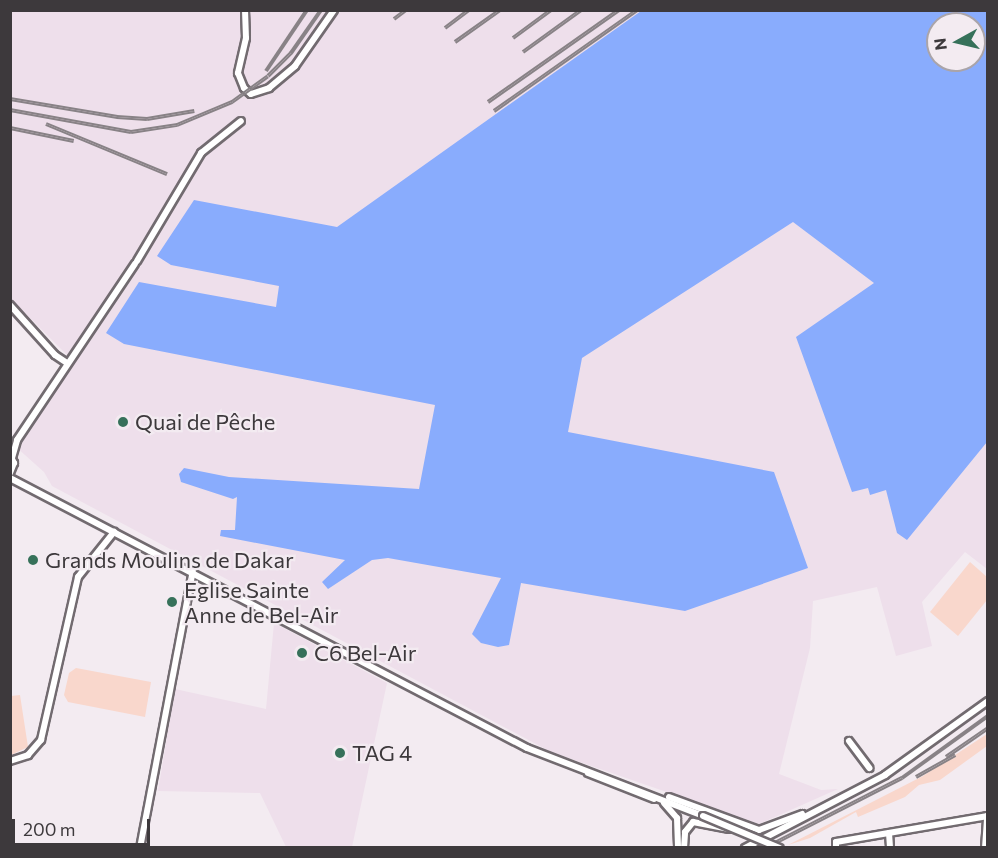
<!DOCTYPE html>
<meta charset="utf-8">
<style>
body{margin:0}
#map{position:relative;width:998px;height:858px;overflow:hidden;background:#f3ebf1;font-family:Commissioner,sans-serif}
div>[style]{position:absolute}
.built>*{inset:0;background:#eedfeb}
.green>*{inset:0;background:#f9d7cc}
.water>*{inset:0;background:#89acfd}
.roads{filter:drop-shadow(2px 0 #726b70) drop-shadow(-2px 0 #726b70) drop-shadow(0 2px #726b70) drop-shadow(0 -2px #726b70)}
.minor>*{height:6px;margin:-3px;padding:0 3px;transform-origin:3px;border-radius:3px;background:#fff}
.rail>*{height:4px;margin-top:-2px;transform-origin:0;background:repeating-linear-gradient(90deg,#f3ebf1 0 4.5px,#888286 0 9px);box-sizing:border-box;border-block:2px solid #888286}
.bridges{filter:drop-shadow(2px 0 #726b70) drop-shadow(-2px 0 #726b70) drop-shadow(0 2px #726b70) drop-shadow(0 -2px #726b70)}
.minor-bridge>*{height:6px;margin:-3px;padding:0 3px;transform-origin:3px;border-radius:3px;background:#fff}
.dots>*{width:16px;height:16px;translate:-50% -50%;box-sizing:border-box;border:3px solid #f3ebf1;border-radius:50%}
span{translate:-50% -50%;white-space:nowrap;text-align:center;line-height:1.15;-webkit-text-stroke:4.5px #f3ebf1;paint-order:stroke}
.poi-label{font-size:22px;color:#3d393c}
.left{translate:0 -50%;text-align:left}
.frame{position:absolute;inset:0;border:12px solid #3d393c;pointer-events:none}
.north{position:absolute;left:926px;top:12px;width:60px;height:60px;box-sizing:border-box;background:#f3ebf1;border:2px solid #aaa4a9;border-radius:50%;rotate:262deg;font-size:16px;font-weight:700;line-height:24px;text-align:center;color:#3d393c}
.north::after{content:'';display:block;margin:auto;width:21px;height:27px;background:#36715a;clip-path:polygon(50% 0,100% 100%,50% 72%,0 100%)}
.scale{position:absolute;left:12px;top:819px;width:138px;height:27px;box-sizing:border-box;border:3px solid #3d393c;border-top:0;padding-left:8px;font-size:18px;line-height:21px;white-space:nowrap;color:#3d393c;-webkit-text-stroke:4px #f3ebf1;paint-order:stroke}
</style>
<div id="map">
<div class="built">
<div style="clip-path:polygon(evenodd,11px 11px,987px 11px,987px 569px,965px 552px,922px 602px,932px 646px,896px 656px,877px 587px,813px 601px,810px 648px,779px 774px,821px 790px,838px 789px,759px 824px,551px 752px,52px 486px,44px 472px,16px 447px,74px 362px,11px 299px,11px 11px,938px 24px,974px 24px,974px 60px,938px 60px,938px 24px)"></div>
<div style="clip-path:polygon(274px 623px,387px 683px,352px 847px,286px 847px,260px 793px,158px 791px,175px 689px,266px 709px)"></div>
</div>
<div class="green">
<div style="clip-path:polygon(970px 562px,987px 577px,987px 600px,958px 636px,930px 612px)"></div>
<div style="clip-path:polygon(76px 668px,151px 682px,145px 717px,68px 702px,64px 695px,69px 673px)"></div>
<div style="clip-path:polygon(20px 695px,28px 747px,11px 755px,11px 696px)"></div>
<div style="clip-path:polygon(987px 734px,987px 746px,940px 780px,919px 785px,905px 797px,858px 817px,856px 812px,810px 838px,788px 845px,923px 776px)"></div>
</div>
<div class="water">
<div style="clip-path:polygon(evenodd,641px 11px,987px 11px,987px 442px,907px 540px,897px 533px,886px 490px,870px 495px,868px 488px,852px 492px,796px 337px,874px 283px,793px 222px,582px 358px,568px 432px,774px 472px,808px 568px,685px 611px,521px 583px,509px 645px,498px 647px,481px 643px,472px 634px,501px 578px,388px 558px,372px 560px,328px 589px,322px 582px,345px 560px,220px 536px,221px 530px,235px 530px,237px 497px,233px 499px,181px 482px,179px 474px,184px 468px,229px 477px,419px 489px,435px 405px,124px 344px,106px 333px,139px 282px,276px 307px,279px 286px,171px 265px,157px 256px,194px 200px,337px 227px,641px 11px,938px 24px,974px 24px,974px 60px,938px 60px,938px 24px)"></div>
</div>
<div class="roads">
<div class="minor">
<div style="left:245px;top:10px;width:28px;rotate:88deg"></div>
<div style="left:246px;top:38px;width:36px;rotate:103deg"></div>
<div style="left:238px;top:73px;width:16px;rotate:68deg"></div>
<div style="left:244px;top:88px;width:9px;rotate:41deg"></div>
<div style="left:251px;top:94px;width:19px;rotate:-18deg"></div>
<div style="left:269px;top:88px;width:34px;rotate:-40deg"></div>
<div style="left:295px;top:66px;width:68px;rotate:-55.1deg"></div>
<div style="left:137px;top:261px;width:126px;rotate:-59.3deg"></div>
<div style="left:201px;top:153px;width:51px;rotate:-38.7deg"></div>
<div style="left:10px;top:305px;width:67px;rotate:48deg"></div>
<div style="left:55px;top:355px;width:14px;rotate:34deg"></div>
<div style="left:10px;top:455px;width:9px;rotate:63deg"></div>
<div style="left:14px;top:463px;width:11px;rotate:112deg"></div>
<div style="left:12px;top:458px;width:19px;rotate:-74deg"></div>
<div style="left:17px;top:440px;width:212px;rotate:-56.2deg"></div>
<div style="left:10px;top:478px;width:583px;rotate:27.58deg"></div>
<div style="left:527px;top:748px;width:189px;rotate:21.1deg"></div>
<div style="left:849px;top:741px;width:34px;rotate:53deg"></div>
<div style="left:10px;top:761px;width:19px;rotate:-18deg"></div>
<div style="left:28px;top:755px;width:20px;rotate:-49deg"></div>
<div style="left:41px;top:740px;width:167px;rotate:-77.2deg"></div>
<div style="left:78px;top:577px;width:58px;rotate:-51.3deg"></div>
<div style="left:588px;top:773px;width:71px;rotate:21.5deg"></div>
<div style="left:669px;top:797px;width:96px;rotate:20.1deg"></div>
<div style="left:759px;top:830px;width:46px;rotate:-20.4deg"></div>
<div style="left:664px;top:803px;width:20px;rotate:49deg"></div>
<div style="left:677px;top:818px;width:30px;rotate:88deg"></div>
<div style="left:889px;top:833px;width:15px;rotate:86deg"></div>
<div style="left:140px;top:848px;width:282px;rotate:-79.2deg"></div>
<div style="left:684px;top:848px;width:16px;rotate:-86deg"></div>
<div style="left:685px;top:832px;width:13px;rotate:-51deg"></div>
<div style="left:693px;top:822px;width:37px;rotate:11deg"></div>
<div style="left:745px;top:848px;width:158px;rotate:-27.5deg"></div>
<div style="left:885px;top:775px;width:127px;rotate:-35.7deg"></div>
<div style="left:836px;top:848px;width:6px;rotate:-90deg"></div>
<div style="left:836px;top:842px;width:154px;rotate:-9.7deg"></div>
<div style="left:985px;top:848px;width:32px;rotate:-86deg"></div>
</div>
</div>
<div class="rail">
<div style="left:394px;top:19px;width:15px;rotate:-37deg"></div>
<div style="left:445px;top:28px;width:30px;rotate:-37deg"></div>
<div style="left:513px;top:38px;width:47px;rotate:-36.4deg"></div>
<div style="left:455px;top:42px;width:55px;rotate:-35.4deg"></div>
<div style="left:523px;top:52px;width:72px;rotate:-35.9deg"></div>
<div style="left:266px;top:71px;width:73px;rotate:-56.1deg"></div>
<div style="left:10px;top:99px;width:109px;rotate:9.5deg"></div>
<div style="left:117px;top:117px;width:30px;rotate:4deg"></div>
<div style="left:147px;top:119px;width:48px;rotate:-9.7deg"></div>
<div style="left:488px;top:102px;width:160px;rotate:-35.1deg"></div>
<div style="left:10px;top:110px;width:123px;rotate:10.3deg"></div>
<div style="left:131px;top:132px;width:47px;rotate:-8.7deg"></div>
<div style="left:177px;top:125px;width:60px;rotate:-22.7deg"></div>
<div style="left:232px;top:102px;width:44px;rotate:-35.8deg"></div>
<div style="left:268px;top:76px;width:33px;rotate:-45deg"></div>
<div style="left:291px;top:53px;width:52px;rotate:-55.1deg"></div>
<div style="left:494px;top:111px;width:175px;rotate:-35.2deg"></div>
<div style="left:46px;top:124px;width:131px;rotate:22.5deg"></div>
<div style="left:10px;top:128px;width:65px;rotate:11.5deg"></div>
<div style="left:946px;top:757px;width:51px;rotate:-34.6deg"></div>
<div style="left:916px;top:777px;width:45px;rotate:-29.4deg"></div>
<div style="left:765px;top:848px;width:154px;rotate:-27.1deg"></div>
<div style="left:902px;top:778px;width:106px;rotate:-35.8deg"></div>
</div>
<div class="bridges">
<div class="minor-bridge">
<div style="left:703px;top:816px;width:83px;rotate:22.6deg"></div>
</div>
</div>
<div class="dots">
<div style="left:123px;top:422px;background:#36715a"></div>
<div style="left:33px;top:560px;background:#36715a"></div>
<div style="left:172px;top:602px;background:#36715a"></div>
<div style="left:302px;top:653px;background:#36715a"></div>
<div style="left:340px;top:753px;background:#36715a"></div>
</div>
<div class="poi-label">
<span class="left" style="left:135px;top:422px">Quai de Pêche</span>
<span class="left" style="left:45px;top:560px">Grands Moulins de Dakar</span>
<span class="left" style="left:184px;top:602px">Eglise Sainte<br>Anne de Bel-Air</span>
<span class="left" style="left:314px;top:653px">C6 Bel-Air</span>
<span class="left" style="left:352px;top:753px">TAG 4</span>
</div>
<div class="frame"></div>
<div class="north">N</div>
<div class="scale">200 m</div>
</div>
